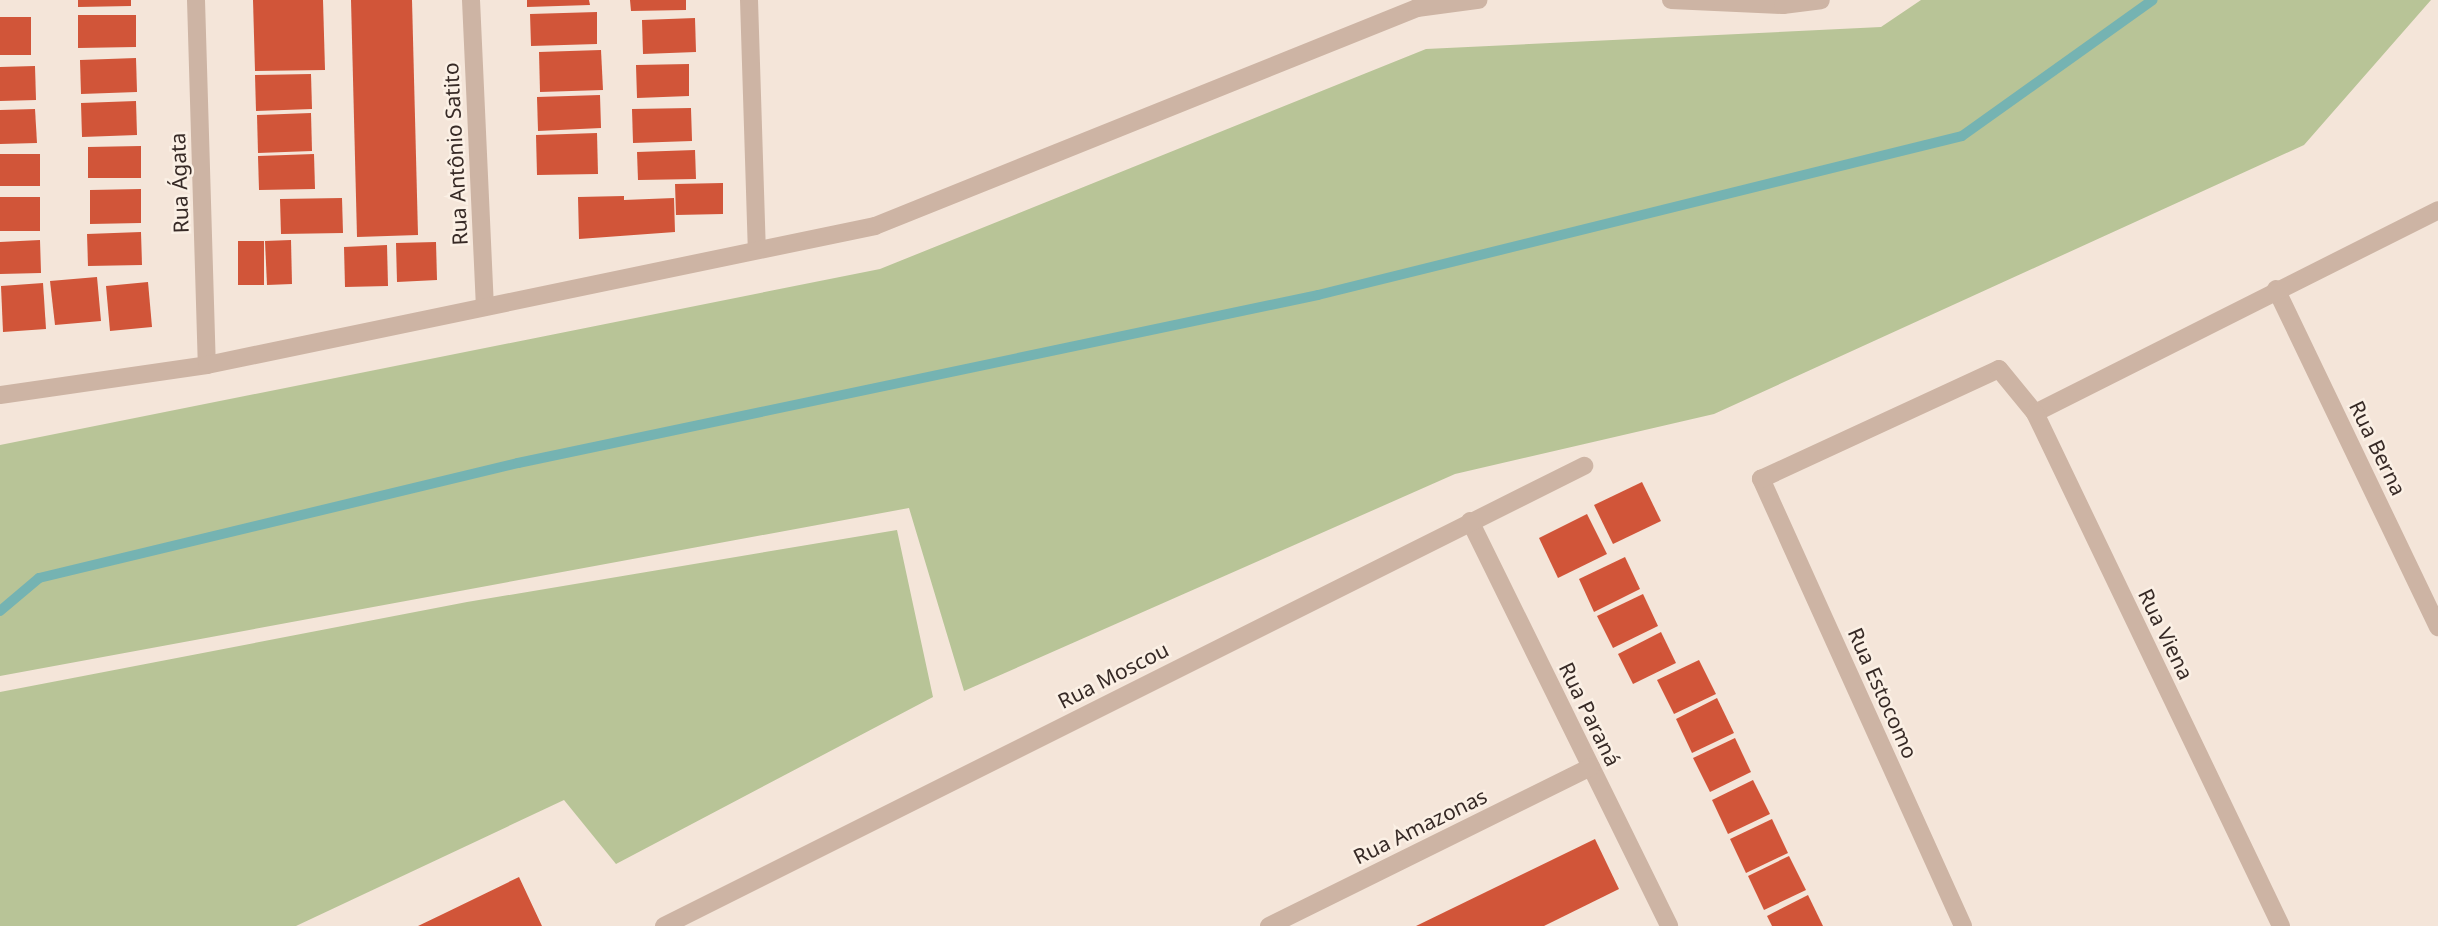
<!DOCTYPE html>
<meta charset="utf-8">
<style>
body{margin:0}
#map{position:relative;width:2438px;height:926px;overflow:hidden;background:#f4e5d9;font-family:"Noto Sans",sans-serif}
div>[style]{position:absolute}
.green>*{inset:0;background:#b8c497}
.stream>*{height:10px;margin:-5px;padding:0 5px;transform-origin:5px;border-radius:5px;background:#75b3b2}
.building>*{inset:0;background:#d15539}
.minor>*{height:18px;margin:-9px;padding:0 9px;transform-origin:9px;border-radius:9px;background:#cdb4a4}
span{translate:-50% -50%;white-space:nowrap;text-align:center;line-height:1.15;-webkit-text-stroke:5px #fbf0e5;paint-order:stroke}
.street-label{font-size:21px;color:#372a26}
</style>
<div id="map">
<div class="green">
<div style="clip-path:polygon(1921px 0,2431px 0,2304px 145px,1714px 414px,1455px 474px,964px 691px,909px 508px,0 676px,0 445px,880px 269px,1426px 49px,1881px 27px)"></div>
<div style="clip-path:polygon(897px 530px,933px 697px,616px 864px,564px 800px,296px 926px,0 926px,0 692px,467px 602px)"></div>
</div>
<div class="stream">
<div style="left:0;top:611px;width:51px;rotate:-40.2deg"></div>
<div style="left:39px;top:578px;width:493px;rotate:-13.5deg"></div>
<div style="left:518px;top:463px;width:817px;rotate:-11.86deg"></div>
<div style="left:1318px;top:295px;width:663px;rotate:-13.87deg"></div>
<div style="left:1962px;top:136px;width:234px;rotate:-35.5deg"></div>
</div>
<div class="building">
<div style="clip-path:polygon(78px 0,131px 0,131px 6px,78px 7px)"></div>
<div style="clip-path:polygon(253px 0,323px 0,325px 70px,255px 71px)"></div>
<div style="clip-path:polygon(351px 0,412px 0,418px 235px,357px 237px)"></div>
<div style="clip-path:polygon(527px 0,589px 0,590px 5px,527px 7px)"></div>
<div style="clip-path:polygon(630px 0,686px 0,686px 10px,631px 11px)"></div>
<div style="clip-path:polygon(597px 12px,597px 44px,531px 46px,530px 14px)"></div>
<div style="clip-path:polygon(78px 15px,136px 15px,136px 47px,78px 48px)"></div>
<div style="clip-path:polygon(0 17px,31px 17px,31px 55px,0 55px)"></div>
<div style="clip-path:polygon(695px 18px,696px 52px,643px 54px,642px 20px)"></div>
<div style="clip-path:polygon(601px 50px,603px 90px,540px 92px,539px 52px)"></div>
<div style="clip-path:polygon(136px 58px,137px 92px,81px 94px,80px 60px)"></div>
<div style="clip-path:polygon(689px 64px,689px 96px,637px 98px,636px 65px)"></div>
<div style="clip-path:polygon(35px 66px,36px 100px,0 101px,0 67px)"></div>
<div style="clip-path:polygon(311px 74px,312px 109px,256px 111px,255px 75px)"></div>
<div style="clip-path:polygon(600px 95px,601px 128px,538px 131px,537px 97px)"></div>
<div style="clip-path:polygon(136px 101px,137px 135px,82px 137px,81px 103px)"></div>
<div style="clip-path:polygon(691px 108px,692px 141px,633px 143px,632px 109px)"></div>
<div style="clip-path:polygon(35px 109px,37px 143px,0 144px,0 110px)"></div>
<div style="clip-path:polygon(311px 113px,312px 151px,258px 153px,257px 115px)"></div>
<div style="clip-path:polygon(597px 133px,598px 174px,537px 175px,536px 135px)"></div>
<div style="clip-path:polygon(141px 146px,141px 178px,88px 178px,88px 147px)"></div>
<div style="clip-path:polygon(695px 150px,696px 179px,638px 180px,637px 152px)"></div>
<div style="clip-path:polygon(0 154px,40px 154px,40px 186px,0 186px)"></div>
<div style="clip-path:polygon(314px 154px,315px 189px,259px 190px,258px 156px)"></div>
<div style="clip-path:polygon(723px 183px,723px 214px,676px 215px,675px 184px)"></div>
<div style="clip-path:polygon(141px 189px,141px 223px,90px 224px,90px 190px)"></div>
<div style="clip-path:polygon(624px 196px,624px 200px,674px 198px,675px 232px,579px 239px,578px 197px)"></div>
<div style="clip-path:polygon(0 197px,40px 197px,40px 231px,0 231px)"></div>
<div style="clip-path:polygon(342px 198px,343px 233px,281px 234px,280px 199px)"></div>
<div style="clip-path:polygon(141px 232px,142px 265px,88px 266px,87px 234px)"></div>
<div style="clip-path:polygon(40px 240px,41px 273px,0 274px,0 242px)"></div>
<div style="clip-path:polygon(291px 240px,292px 284px,267px 285px,265px 241px)"></div>
<div style="clip-path:polygon(238px 241px,264px 241px,264px 285px,238px 285px)"></div>
<div style="clip-path:polygon(436px 242px,437px 280px,397px 282px,396px 243px)"></div>
<div style="clip-path:polygon(387px 245px,388px 286px,345px 287px,344px 247px)"></div>
<div style="clip-path:polygon(97px 277px,101px 321px,55px 325px,50px 281px)"></div>
<div style="clip-path:polygon(148px 282px,152px 327px,110px 331px,106px 286px)"></div>
<div style="clip-path:polygon(43px 283px,46px 329px,3px 332px,1px 286px)"></div>
<div style="clip-path:polygon(1642px 482px,1661px 521px,1613px 544px,1594px 505px)"></div>
<div style="clip-path:polygon(1587px 514px,1607px 554px,1558px 578px,1539px 538px)"></div>
<div style="clip-path:polygon(1625px 557px,1640px 589px,1594px 612px,1579px 579px)"></div>
<div style="clip-path:polygon(1643px 594px,1658px 626px,1613px 648px,1597px 616px)"></div>
<div style="clip-path:polygon(1661px 632px,1676px 663px,1633px 684px,1618px 654px)"></div>
<div style="clip-path:polygon(1699px 660px,1716px 694px,1674px 714px,1657px 680px)"></div>
<div style="clip-path:polygon(1717px 698px,1734px 733px,1692px 753px,1676px 719px)"></div>
<div style="clip-path:polygon(1735px 738px,1751px 772px,1710px 792px,1693px 758px)"></div>
<div style="clip-path:polygon(1753px 780px,1770px 814px,1728px 834px,1712px 800px)"></div>
<div style="clip-path:polygon(1772px 819px,1788px 853px,1746px 873px,1730px 839px)"></div>
<div style="clip-path:polygon(1595px 839px,1619px 889px,1544px 926px,1416px 926px)"></div>
<div style="clip-path:polygon(1789px 856px,1806px 890px,1764px 910px,1748px 876px)"></div>
<div style="clip-path:polygon(519px 877px,542px 926px,418px 926px,443px 914px)"></div>
<div style="clip-path:polygon(1808px 895px,1823px 926px,1772px 926px,1767px 916px)"></div>
</div>
<div class="minor">
<div style="left:196px;top:0;width:365px;rotate:88.3deg"></div>
<div style="left:471px;top:0;width:307px;rotate:87.4deg"></div>
<div style="left:749px;top:0;width:250px;rotate:88.2deg"></div>
<div style="left:1671px;top:0;width:112px;rotate:2.6deg"></div>
<div style="left:1783px;top:5px;width:38px;rotate:-7deg"></div>
<div style="left:2276px;top:289px;width:375px;rotate:64.4deg"></div>
<div style="left:0;top:395px;width:209px;rotate:-8.2deg"></div>
<div style="left:207px;top:365px;width:682px;rotate:-11.75deg"></div>
<div style="left:875px;top:226px;width:584px;rotate:-21.91deg"></div>
<div style="left:1417px;top:8px;width:62px;rotate:-7.5deg"></div>
<div style="left:2035px;top:413px;width:451px;rotate:-26.7deg"></div>
<div style="left:1470px;top:521px;width:451px;rotate:63.8deg"></div>
<div style="left:664px;top:926px;width:1029px;rotate:-26.57deg"></div>
<div style="left:1269px;top:926px;width:359px;rotate:-26.3deg"></div>
<div style="left:1963px;top:926px;width:491px;rotate:-114.3deg"></div>
<div style="left:1761px;top:479px;width:262px;rotate:-24.8deg"></div>
<div style="left:1999px;top:369px;width:57px;rotate:50.7deg"></div>
<div style="left:2035px;top:413px;width:569px;rotate:64.38deg"></div>
</div>
<div class="street-label">
<span style="left:455px;top:154px;rotate:-93deg">Rua Antônio Satito</span>
<span style="left:179px;top:183px;rotate:-92deg">Rua Ágata</span>
<span style="left:2378px;top:448px;rotate:64deg">Rua Berna</span>
<span style="left:2166px;top:634px;rotate:64deg">Rua Viena</span>
<span style="left:1113px;top:675px;rotate:-27deg">Rua Moscou</span>
<span style="left:1883px;top:693px;rotate:66deg">Rua Estocomo</span>
<span style="left:1590px;top:714px;rotate:64deg">Rua Paraná</span>
<span style="left:1420px;top:826px;rotate:-26deg">Rua Amazonas</span>
</div>
</div>
